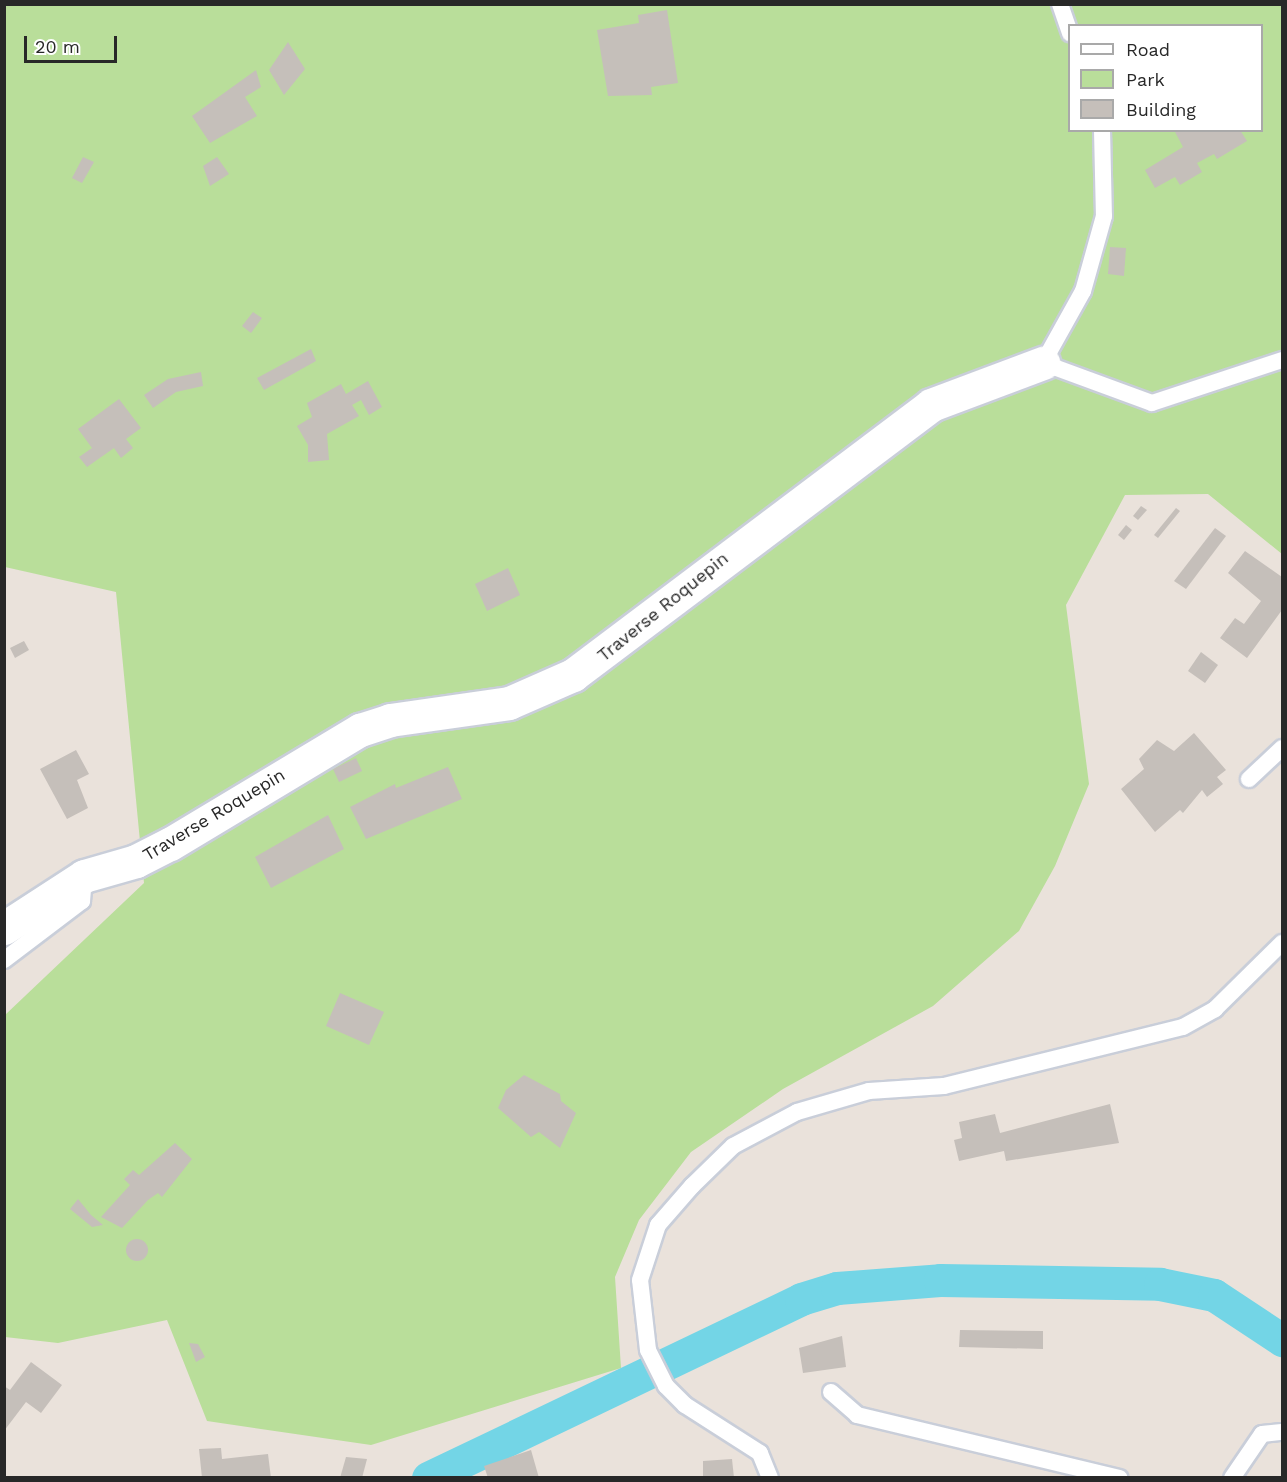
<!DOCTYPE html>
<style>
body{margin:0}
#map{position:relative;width:1287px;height:1482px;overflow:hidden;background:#eae2db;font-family:"Work Sans",sans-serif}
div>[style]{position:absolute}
.green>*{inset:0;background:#b9de9a}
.canal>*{height:33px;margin:-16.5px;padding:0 16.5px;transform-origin:16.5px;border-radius:16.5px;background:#73d5e6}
.building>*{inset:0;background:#c5bfba}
.round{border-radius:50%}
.roads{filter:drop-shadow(2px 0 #c9ced9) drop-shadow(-2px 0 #c9ced9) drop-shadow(0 2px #c9ced9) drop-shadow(0 -2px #c9ced9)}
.lane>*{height:16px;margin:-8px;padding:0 8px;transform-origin:8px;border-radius:8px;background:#fff}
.street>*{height:33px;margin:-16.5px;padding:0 16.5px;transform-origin:16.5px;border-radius:16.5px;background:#fff}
span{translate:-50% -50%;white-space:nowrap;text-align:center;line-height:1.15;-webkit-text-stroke:4.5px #fff;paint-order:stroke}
.street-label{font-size:18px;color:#282828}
.frame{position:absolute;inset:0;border:6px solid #282828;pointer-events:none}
.legend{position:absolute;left:1068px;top:24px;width:195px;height:108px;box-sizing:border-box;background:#fff;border:2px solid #a9a9a9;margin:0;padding:8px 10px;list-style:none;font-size:18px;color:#282828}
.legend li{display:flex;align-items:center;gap:12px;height:30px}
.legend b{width:30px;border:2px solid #a9a9a9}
.scale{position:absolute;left:24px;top:36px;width:93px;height:27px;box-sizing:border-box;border:3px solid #282828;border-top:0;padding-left:8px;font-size:18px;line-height:21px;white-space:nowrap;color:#282828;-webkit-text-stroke:4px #fff;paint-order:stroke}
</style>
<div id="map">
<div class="green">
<div style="clip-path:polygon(evenodd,5px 5px,1282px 5px,1282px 554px,1208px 494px,1125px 495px,1066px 605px,1089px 784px,1055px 866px,1019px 931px,933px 1006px,783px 1089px,691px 1152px,639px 1220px,615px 1277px,621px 1368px,371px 1445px,207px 1421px,167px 1320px,58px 1343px,5px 1337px,5px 1015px,144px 883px,116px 592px,5px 567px,5px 5px,1070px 26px,1262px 26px,1262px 130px,1070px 130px,1070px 26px)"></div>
</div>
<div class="canal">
<div style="left:428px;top:1478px;width:414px;rotate:-25.6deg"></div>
<div style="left:801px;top:1299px;width:38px;rotate:-17deg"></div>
<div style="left:837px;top:1288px;width:103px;rotate:-4.4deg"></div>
<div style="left:940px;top:1280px;width:220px;rotate:1deg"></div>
<div style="left:1160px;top:1284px;width:55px;rotate:11.5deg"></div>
<div style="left:1214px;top:1295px;width:82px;rotate:33.5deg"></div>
</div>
<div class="building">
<div style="clip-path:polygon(667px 10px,678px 83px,651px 87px,652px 95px,608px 96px,597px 30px,639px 23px,638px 15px)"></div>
<div style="clip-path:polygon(288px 42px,305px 69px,284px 95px,269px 70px)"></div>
<div style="clip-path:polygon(256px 70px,261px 87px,245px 97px,257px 116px,210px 143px,192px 116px)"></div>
<div style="clip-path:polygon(1174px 130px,1240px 130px,1247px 141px,1217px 159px,1214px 154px,1197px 163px,1202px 172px,1180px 185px,1175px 177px,1155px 188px,1145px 170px,1183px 147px)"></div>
<div style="clip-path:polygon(83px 157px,94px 162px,82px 183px,72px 178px)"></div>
<div style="clip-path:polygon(217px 157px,229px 174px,210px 186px,203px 166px)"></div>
<div style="clip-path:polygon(1110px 247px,1126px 248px,1124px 276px,1108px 274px)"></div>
<div style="clip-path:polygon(253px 312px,262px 318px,251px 333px,242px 326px)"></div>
<div style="clip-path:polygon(311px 349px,316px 361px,264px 390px,257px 378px)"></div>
<div style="clip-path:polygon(201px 372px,203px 386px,176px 392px,153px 408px,144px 395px,168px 379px)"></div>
<div style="clip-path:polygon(368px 381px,382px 407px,369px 415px,361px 400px,352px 405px,359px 416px,327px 434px,329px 460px,308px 462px,308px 445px,297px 426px,312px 417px,307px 403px,341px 384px,346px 394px)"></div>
<div style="clip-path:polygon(119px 399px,141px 428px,126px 439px,133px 448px,121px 458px,114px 448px,87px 467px,79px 457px,92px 448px,78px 429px)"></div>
<div style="clip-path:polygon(1141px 506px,1147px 510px,1138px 520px,1133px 516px)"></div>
<div style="clip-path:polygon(1176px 508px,1180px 511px,1158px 538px,1154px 535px)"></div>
<div style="clip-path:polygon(1126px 525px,1132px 530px,1124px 540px,1118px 535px)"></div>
<div style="clip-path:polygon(1215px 528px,1226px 536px,1186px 589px,1174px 581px)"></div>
<div style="clip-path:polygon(1245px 551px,1282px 577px,1282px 610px,1247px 658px,1220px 638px,1235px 618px,1244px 624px,1261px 601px,1228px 573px)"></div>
<div style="clip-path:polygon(508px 568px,520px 595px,487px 611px,475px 584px)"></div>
<div style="clip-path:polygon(24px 641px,29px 650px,15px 658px,10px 648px)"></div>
<div style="clip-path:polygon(1201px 652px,1218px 665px,1205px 683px,1188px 671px)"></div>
<div style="clip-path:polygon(1194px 733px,1226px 770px,1217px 777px,1223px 784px,1207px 797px,1202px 790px,1183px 813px,1180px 810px,1155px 832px,1121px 789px,1144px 769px,1139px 759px,1157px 740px,1174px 751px)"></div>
<div style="clip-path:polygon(76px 750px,89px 774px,77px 780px,88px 808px,67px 819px,40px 769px)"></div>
<div style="clip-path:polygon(356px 758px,362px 771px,339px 782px,333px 769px)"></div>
<div style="clip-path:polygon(448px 767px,462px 799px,366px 839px,350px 807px,395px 784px,396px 788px)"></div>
<div style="clip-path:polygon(328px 815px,344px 849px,271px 888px,255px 857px)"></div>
<div style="clip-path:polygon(340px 993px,384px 1012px,369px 1045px,326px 1026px)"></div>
<div style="clip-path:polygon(524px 1075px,560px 1094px,561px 1101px,576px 1113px,560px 1148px,539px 1132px,531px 1137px,498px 1108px,506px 1090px)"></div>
<div style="clip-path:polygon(1110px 1104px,1119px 1143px,1006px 1161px,1004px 1151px,959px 1161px,954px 1140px,962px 1138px,959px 1122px,995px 1114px,1000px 1133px)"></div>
<div style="clip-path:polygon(175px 1143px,192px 1159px,162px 1197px,158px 1193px,148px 1200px,122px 1228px,101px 1217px,130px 1185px,124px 1179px,133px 1170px,139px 1175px)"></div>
<div style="clip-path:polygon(78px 1199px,91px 1215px,103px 1225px,92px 1227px,70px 1209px)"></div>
<div class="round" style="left:126px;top:1239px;width:22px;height:22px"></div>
<div style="clip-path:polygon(960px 1330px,1043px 1331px,1043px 1349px,959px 1347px)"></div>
<div style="clip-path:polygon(842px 1336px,846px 1367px,803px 1373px,799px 1348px)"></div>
<div style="clip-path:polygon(189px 1343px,198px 1344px,205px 1357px,196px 1362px)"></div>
<div style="clip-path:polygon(31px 1362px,62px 1385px,41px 1413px,26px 1402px,4px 1431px,4px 1386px,10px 1390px)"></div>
<div style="clip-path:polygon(221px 1448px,222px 1459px,268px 1454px,271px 1478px,202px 1478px,199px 1449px)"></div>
<div style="clip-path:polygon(531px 1450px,539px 1478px,488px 1478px,484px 1466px)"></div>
<div style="clip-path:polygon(346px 1457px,367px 1459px,362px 1478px,340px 1478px)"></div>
<div style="clip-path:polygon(732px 1459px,734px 1478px,703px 1478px,703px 1461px)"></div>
</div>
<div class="roads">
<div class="lane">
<div style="left:1060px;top:4px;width:31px;rotate:71deg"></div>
<div style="left:1102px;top:130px;width:86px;rotate:88.7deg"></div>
<div style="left:1104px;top:216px;width:78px;rotate:105.6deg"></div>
<div style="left:1083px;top:291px;width:82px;rotate:119.1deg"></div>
<div style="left:1043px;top:363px;width:116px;rotate:20.2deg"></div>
<div style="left:1152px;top:403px;width:137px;rotate:-18.3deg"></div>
<div style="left:1249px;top:779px;width:45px;rotate:-43.2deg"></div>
<div style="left:4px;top:960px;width:98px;rotate:-37.1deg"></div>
<div style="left:82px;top:901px;width:25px;rotate:-85deg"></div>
<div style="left:831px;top:1392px;width:35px;rotate:41deg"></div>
<div style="left:857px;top:1415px;width:270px;rotate:13.5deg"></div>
<div style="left:770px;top:1478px;width:27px;rotate:-112deg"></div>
<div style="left:760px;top:1453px;width:89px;rotate:-147.4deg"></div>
<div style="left:685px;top:1405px;width:27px;rotate:-135deg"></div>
<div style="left:666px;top:1386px;width:40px;rotate:-116.6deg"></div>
<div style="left:648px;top:1350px;width:70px;rotate:-96.5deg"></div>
<div style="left:640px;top:1280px;width:58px;rotate:-71.9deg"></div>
<div style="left:658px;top:1225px;width:52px;rotate:-48.9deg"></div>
<div style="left:692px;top:1186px;width:57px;rotate:-44.3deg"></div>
<div style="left:733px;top:1146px;width:72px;rotate:-28deg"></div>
<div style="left:797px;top:1112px;width:75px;rotate:-16.3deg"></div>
<div style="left:869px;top:1091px;width:75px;rotate:-3.8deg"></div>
<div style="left:944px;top:1086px;width:246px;rotate:-13.9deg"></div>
<div style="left:1183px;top:1027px;width:37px;rotate:-29deg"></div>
<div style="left:1215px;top:1009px;width:94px;rotate:-44.6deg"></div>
<div style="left:1232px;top:1478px;width:53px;rotate:-55.7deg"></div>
<div style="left:1262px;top:1434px;width:20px;rotate:-6deg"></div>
</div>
<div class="street">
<div style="left:4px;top:928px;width:95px;rotate:-33deg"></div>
<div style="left:84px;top:876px;width:54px;rotate:-16.1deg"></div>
<div style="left:136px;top:861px;width:38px;rotate:-27deg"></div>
<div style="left:170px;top:844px;width:222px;rotate:-31deg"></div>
<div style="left:360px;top:730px;width:32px;rotate:-18deg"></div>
<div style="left:390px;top:720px;width:120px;rotate:-8.1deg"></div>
<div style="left:509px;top:703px;width:70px;rotate:-23.6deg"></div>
<div style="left:573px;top:675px;width:448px;rotate:-37deg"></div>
<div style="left:931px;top:405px;width:120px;rotate:-20.6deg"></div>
</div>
</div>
<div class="street-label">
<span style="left:663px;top:607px;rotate:-39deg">Traverse Roquepin</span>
<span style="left:214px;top:815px;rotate:-31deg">Traverse Roquepin</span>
</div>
<div class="frame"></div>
<ul class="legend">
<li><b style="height:8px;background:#fff"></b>Road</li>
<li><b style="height:16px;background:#b9de9a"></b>Park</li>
<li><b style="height:16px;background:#c5bfba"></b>Building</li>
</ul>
<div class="scale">20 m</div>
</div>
